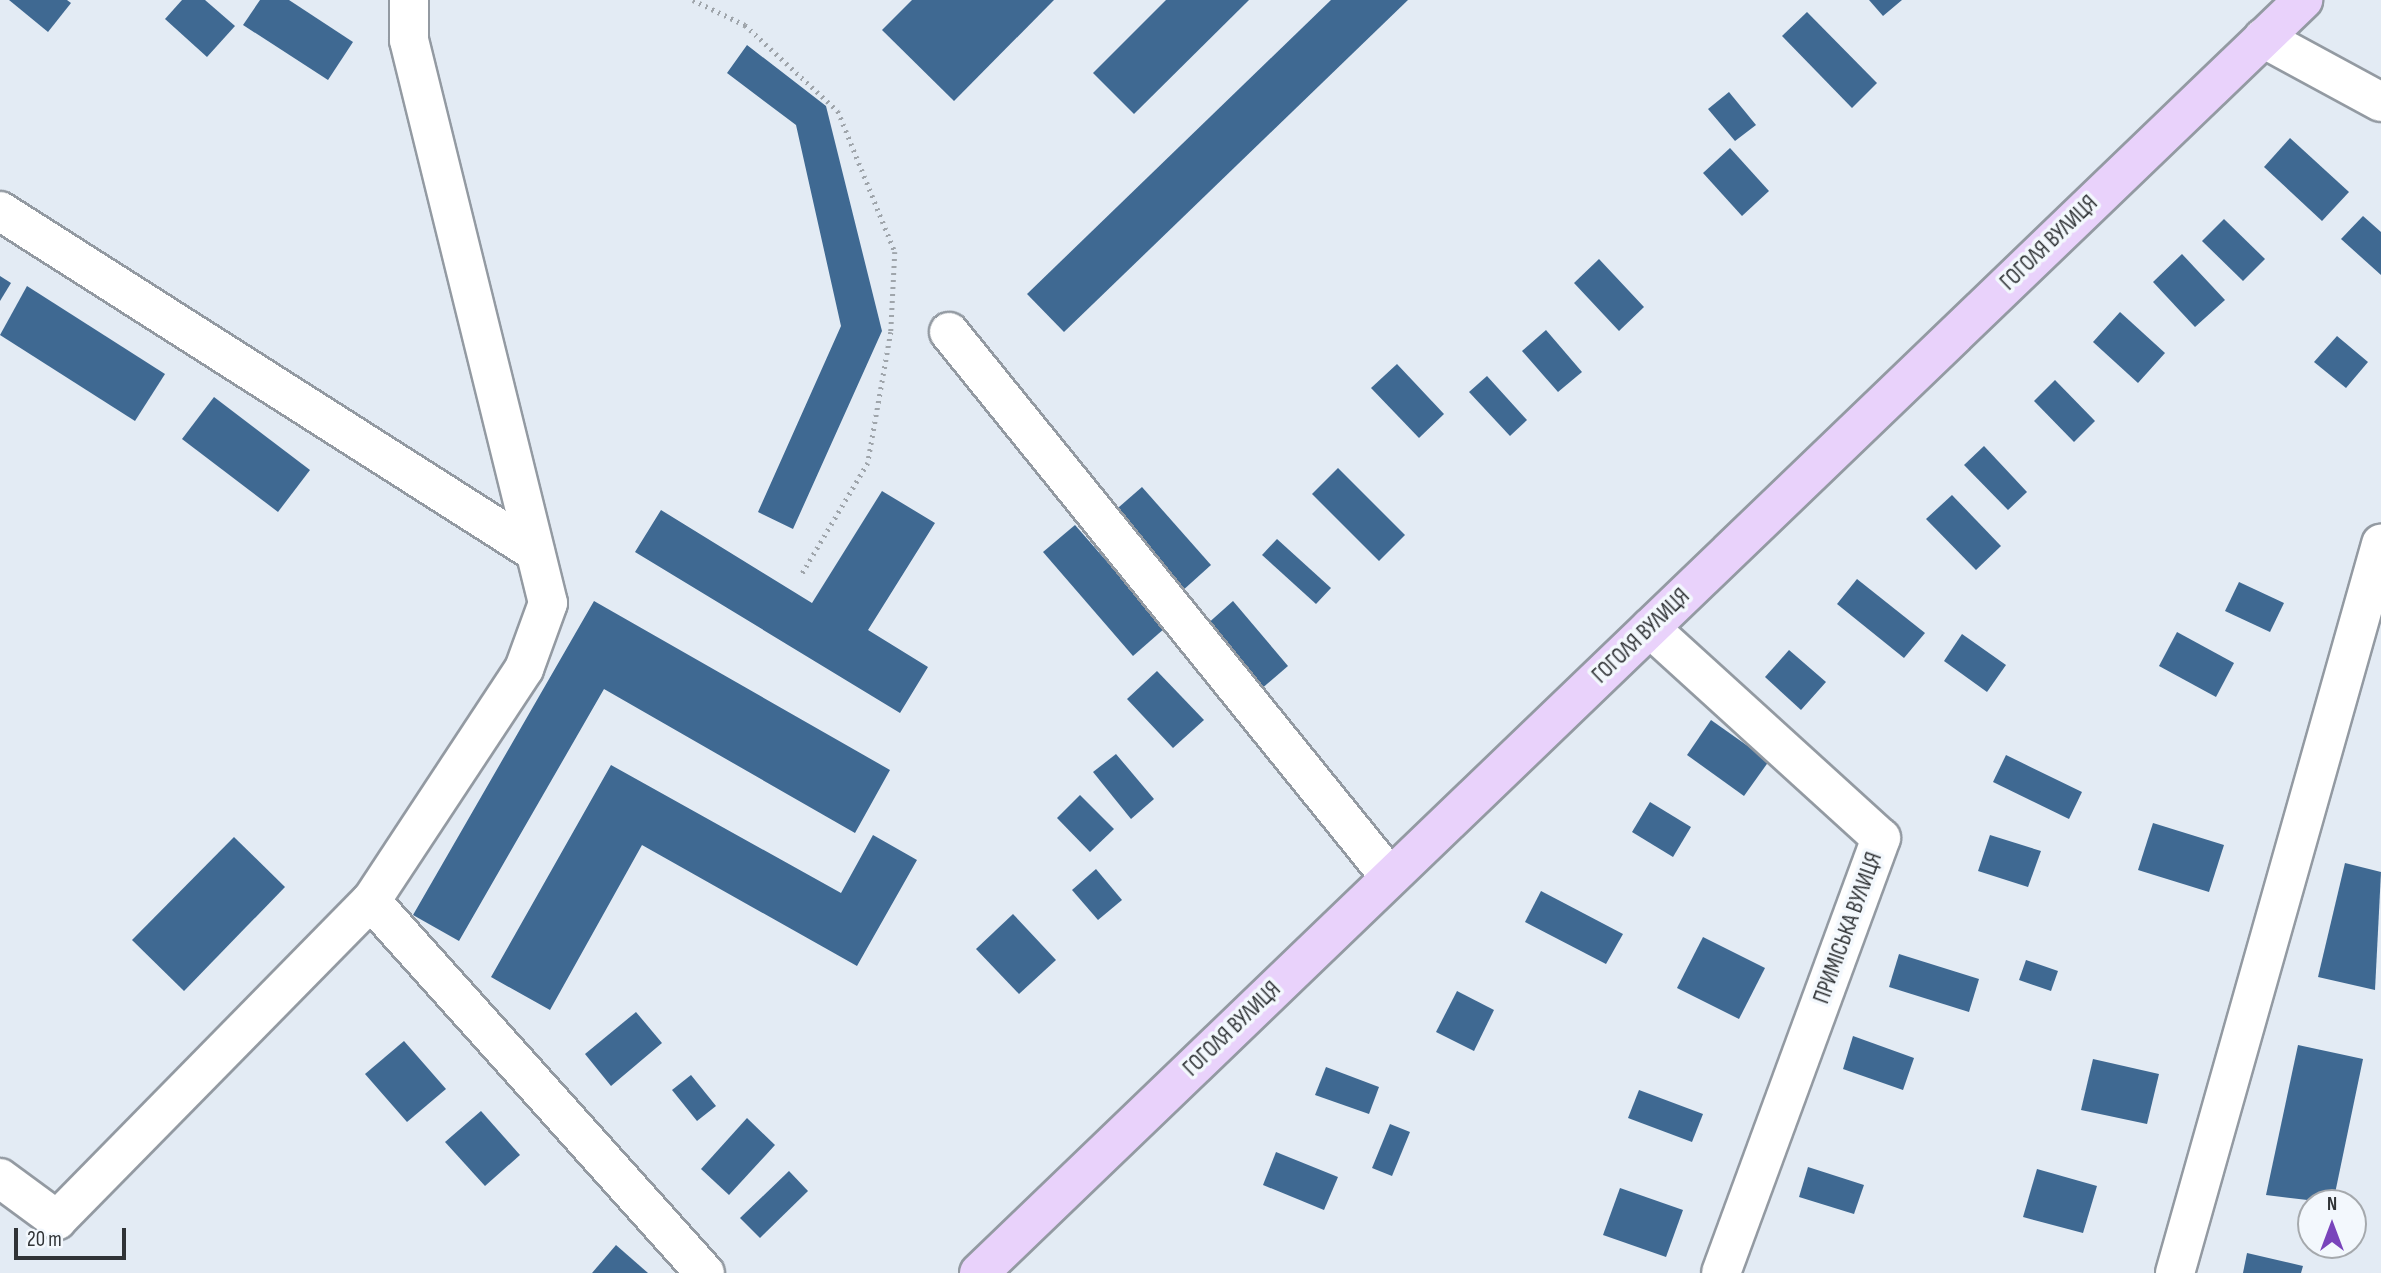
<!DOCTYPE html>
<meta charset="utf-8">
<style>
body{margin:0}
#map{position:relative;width:2381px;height:1273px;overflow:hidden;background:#e3ebf4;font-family:"Sofia Sans Condensed",sans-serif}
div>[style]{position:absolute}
.building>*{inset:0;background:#3f6992}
.path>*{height:4.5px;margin-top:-2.25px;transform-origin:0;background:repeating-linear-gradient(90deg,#9fa5ab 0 2px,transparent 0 7px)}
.roads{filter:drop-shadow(2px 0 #939aa2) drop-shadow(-2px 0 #939aa2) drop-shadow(0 2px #939aa2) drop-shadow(0 -2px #939aa2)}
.minor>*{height:38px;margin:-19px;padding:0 19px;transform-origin:19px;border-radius:19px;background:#fff}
.major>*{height:38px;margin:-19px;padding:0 19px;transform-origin:19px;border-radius:19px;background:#e9d2fb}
span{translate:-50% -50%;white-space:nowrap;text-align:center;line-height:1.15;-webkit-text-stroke:7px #f3f8fd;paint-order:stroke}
.street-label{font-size:23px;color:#303336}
.north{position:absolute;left:2297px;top:1189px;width:70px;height:70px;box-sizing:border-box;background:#f3f8fd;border:2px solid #a5a9ad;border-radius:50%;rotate:0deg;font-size:19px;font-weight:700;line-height:28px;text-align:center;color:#303336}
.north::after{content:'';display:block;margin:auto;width:24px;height:32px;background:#7944bb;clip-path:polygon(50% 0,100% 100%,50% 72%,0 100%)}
.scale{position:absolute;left:14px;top:1228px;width:112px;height:32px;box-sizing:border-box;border:4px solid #303336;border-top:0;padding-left:9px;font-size:21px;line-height:24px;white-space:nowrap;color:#303336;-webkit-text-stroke:5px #f3f8fd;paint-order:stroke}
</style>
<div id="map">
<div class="building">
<div style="clip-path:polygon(9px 0,67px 0,71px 3px,48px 32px)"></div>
<div style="clip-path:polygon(182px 0,205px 0,235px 26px,207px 57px,165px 19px)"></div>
<div style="clip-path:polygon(260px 0,289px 0,353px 42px,328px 80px,243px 25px)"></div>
<div style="clip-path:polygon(912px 0,1054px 0,954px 101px,882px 30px)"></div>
<div style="clip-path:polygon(1166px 0,1249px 0,1134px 114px,1093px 73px)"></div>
<div style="clip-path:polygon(1331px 0,1408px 0,1064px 332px,1027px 294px)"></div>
<div style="clip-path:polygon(1869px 0,1902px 0,1883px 16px)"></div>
<div style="clip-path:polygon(1807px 12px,1877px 83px,1852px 108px,1782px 36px)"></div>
<div style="clip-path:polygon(747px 45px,826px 106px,882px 331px,793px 529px,758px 512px,841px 326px,796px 125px,727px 73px)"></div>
<div style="clip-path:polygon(1729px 92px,1756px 125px,1735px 141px,1708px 109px)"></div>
<div style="clip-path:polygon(2290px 138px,2349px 192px,2322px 221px,2264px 167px)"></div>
<div style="clip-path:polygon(1730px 148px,1769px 191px,1742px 216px,1703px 173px)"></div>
<div style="clip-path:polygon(2363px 216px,2381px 232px,2381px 275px,2341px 239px)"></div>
<div style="clip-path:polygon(2224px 219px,2265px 259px,2243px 281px,2202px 241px)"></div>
<div style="clip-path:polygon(2182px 254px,2225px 300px,2195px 327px,2153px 282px)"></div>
<div style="clip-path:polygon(1599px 259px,1644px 307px,1619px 331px,1574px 283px)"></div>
<div style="clip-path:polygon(0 276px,11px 283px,0 301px)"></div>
<div style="clip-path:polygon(27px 286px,165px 374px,135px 421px,0 335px)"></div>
<div style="clip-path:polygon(2120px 312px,2165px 353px,2138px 383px,2093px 342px)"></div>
<div style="clip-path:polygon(1546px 330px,1582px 372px,1558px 392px,1522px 351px)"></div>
<div style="clip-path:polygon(2337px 336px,2368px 362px,2346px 388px,2314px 362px)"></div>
<div style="clip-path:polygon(1397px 364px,1444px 414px,1419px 438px,1371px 388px)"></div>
<div style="clip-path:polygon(1487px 376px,1527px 420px,1510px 436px,1469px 392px)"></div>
<div style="clip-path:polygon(2055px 380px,2095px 421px,2074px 442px,2034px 401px)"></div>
<div style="clip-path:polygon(214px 397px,310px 470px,278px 512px,182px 439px)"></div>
<div style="clip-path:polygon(1984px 446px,2027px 492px,2008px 510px,1964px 465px)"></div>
<div style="clip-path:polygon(1338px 468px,1405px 535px,1379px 561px,1312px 494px)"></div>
<div style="clip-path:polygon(1142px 487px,1211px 565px,1181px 592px,1111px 514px)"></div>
<div style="clip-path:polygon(882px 491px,935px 523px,868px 630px,928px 667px,900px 713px,635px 552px,661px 510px,812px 603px)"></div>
<div style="clip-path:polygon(1952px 495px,2001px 546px,1976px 570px,1926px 519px)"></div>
<div style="clip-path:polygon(1075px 525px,1165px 628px,1133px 656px,1043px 552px)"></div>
<div style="clip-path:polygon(1277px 539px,1331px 588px,1316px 604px,1262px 555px)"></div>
<div style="clip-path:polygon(1857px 579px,1925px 633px,1904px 658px,1837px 604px)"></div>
<div style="clip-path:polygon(2239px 582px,2284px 603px,2270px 632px,2225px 611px)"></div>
<div style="clip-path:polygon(594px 601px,890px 770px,855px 833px,604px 689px,459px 941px,413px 915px)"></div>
<div style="clip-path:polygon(1233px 601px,1288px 666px,1260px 690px,1205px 626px)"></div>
<div style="clip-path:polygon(2177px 632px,2234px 663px,2216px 697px,2159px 666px)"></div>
<div style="clip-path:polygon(1962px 634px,2006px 665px,1987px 692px,1944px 661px)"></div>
<div style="clip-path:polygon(1789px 650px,1826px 682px,1801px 710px,1765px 677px)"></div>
<div style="clip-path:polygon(1157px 671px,1204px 720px,1173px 748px,1127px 699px)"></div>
<div style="clip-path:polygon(1711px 720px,1769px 761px,1744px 796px,1687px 755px)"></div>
<div style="clip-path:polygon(1116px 754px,1154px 799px,1131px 819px,1093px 772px)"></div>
<div style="clip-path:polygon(2006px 755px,2082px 792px,2069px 819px,1993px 782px)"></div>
<div style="clip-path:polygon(611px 765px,841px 893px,873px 835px,917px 860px,857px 966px,642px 845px,550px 1010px,491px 977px)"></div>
<div style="clip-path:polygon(1080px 795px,1114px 829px,1090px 852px,1057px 818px)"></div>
<div style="clip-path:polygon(1650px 802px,1691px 827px,1673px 857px,1632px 832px)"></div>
<div style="clip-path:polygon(2153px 823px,2224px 845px,2209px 892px,2138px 870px)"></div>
<div style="clip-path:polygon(1990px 835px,2041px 851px,2028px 887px,1978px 871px)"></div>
<div style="clip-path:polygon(234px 837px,285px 887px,184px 991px,132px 940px)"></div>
<div style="clip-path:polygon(2345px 863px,2381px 872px,2375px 990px,2318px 977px)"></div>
<div style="clip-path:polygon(1096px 869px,1122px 900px,1098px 920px,1072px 890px)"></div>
<div style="clip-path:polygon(1541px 891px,1623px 934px,1606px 964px,1525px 922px)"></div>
<div style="clip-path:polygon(1013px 914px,1056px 960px,1019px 994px,976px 949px)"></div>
<div style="clip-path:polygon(1703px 937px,1765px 968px,1739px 1019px,1677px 988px)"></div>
<div style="clip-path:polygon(1899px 954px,1979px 979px,1969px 1012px,1889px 987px)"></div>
<div style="clip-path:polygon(2026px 960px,2058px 971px,2051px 991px,2019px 980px)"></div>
<div style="clip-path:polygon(1457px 991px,1494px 1010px,1474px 1051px,1436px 1032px)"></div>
<div style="clip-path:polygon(636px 1012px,662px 1043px,611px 1086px,585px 1054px)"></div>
<div style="clip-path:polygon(1853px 1036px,1914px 1058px,1903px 1090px,1843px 1069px)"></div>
<div style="clip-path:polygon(404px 1041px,446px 1089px,407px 1122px,365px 1074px)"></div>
<div style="clip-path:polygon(2298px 1045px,2363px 1059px,2333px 1203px,2266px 1195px)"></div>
<div style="clip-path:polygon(2093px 1059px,2159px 1074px,2147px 1124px,2081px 1110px)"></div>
<div style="clip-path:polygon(1326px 1067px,1379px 1087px,1369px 1114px,1315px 1095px)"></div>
<div style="clip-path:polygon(691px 1075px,716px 1106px,697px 1121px,672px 1090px)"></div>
<div style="clip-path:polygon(1639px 1090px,1703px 1114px,1692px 1142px,1628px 1118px)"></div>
<div style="clip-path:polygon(481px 1111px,520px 1155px,485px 1186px,445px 1142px)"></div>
<div style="clip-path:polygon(747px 1118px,775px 1145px,729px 1195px,701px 1169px)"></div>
<div style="clip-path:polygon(1390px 1124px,1410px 1132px,1392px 1176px,1372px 1168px)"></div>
<div style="clip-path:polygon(1276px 1152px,1338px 1177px,1324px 1210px,1263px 1185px)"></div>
<div style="clip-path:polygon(1808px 1167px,1864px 1185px,1854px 1214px,1799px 1197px)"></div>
<div style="clip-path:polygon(2037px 1169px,2097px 1186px,2083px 1233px,2023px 1217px)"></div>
<div style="clip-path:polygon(789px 1171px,808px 1191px,760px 1238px,740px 1218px)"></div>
<div style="clip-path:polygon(1620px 1188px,1683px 1210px,1666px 1257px,1603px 1235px)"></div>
<div style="clip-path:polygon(616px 1245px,648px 1273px,592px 1273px)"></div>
<div style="clip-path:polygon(2247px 1253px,2303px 1266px,2301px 1273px,2243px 1273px)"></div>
</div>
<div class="path">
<div style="left:693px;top:0;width:58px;rotate:25.7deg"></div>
<div style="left:745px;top:25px;width:127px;rotate:42.8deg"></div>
<div style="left:838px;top:111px;width:152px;rotate:68deg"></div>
<div style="left:895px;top:252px;width:80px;rotate:92.9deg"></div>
<div style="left:891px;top:332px;width:133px;rotate:100deg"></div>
<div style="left:868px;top:463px;width:129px;rotate:120.7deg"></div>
</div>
<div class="roads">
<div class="minor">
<div style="left:2263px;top:38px;width:134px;rotate:28.5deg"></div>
<div style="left:0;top:211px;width:634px;rotate:32.51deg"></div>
<div style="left:949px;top:332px;width:701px;rotate:51.02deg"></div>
<div style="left:1650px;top:628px;width:312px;rotate:42.3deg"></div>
<div style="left:1881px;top:838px;width:463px;rotate:110.2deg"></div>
<div style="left:371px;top:901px;width:500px;rotate:48.1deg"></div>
<div style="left:0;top:1178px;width:71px;rotate:36.4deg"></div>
<div style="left:57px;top:1220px;width:448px;rotate:-45.5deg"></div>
<div style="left:371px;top:901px;width:278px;rotate:-56.6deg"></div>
<div style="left:524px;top:669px;width:70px;rotate:-70deg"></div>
<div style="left:548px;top:603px;width:580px;rotate:-103.87deg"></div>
<div style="left:409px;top:40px;width:40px;rotate:-90deg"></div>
<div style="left:2175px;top:1273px;width:758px;rotate:-74.22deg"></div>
</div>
<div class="major">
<div style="left:979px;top:1273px;width:1837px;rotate:-43.87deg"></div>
</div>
</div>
<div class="street-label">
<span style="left:2049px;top:243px;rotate:-44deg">ГОГОЛЯ ВУЛИЦЯ</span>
<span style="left:1641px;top:636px;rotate:-44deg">ГОГОЛЯ ВУЛИЦЯ</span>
<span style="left:1848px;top:928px;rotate:-70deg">ПРИМІСЬКА ВУЛИЦЯ</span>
<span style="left:1232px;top:1029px;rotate:-44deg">ГОГОЛЯ ВУЛИЦЯ</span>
</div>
<div class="north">N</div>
<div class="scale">20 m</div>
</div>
